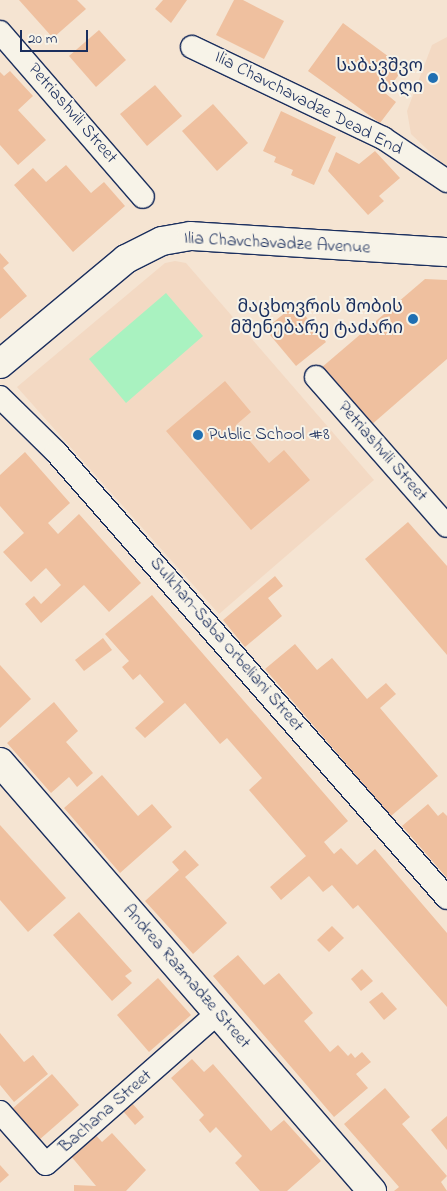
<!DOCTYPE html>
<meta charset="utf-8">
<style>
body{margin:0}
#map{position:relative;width:447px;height:1191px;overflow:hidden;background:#f5e4d2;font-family:"Indie Flower","Noto Sans Georgian",sans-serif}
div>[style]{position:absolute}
.built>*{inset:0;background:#f3d9c3}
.green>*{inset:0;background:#a9f2c0}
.building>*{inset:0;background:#efc09f}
.roads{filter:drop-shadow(1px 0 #1b2f5e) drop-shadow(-1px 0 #1b2f5e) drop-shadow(0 1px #1b2f5e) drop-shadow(0 -1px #1b2f5e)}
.minor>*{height:22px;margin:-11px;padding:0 11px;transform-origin:11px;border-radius:11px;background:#f7f3e8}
.tertiary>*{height:28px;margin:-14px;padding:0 14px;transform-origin:14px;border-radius:14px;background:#f7f3e8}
.dots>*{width:14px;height:14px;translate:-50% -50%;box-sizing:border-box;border:2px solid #f7f3e8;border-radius:50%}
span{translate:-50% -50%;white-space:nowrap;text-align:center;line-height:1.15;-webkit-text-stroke:4px #f7f3e8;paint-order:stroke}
.poi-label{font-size:18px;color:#1b2f5e}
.right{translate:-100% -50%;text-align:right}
.left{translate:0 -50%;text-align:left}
.street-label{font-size:18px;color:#1b2f5e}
.scale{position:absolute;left:20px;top:30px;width:68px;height:22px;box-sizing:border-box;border:2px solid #1b2f5e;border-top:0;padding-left:6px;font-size:15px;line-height:18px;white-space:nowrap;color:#1b2f5e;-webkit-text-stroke:4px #f7f3e8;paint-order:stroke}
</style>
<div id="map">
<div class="built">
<div style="clip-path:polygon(447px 37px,447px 168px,411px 134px,407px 111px,432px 45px)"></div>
<div style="clip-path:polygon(175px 261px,186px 263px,374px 480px,219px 614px,17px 387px,165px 263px)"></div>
</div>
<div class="green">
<div style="clip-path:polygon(166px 293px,203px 336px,126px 403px,89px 359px)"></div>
</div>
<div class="building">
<div style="clip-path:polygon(19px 0,77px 0,86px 9px,53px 38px)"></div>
<div style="clip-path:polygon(163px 0,187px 0,171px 23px,155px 9px)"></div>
<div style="clip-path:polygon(234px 0,243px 0,284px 21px,264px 59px,216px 35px)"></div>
<div style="clip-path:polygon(343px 23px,404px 68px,385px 93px,396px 102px,380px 123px,308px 71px)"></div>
<div style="clip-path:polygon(99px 30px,126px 60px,96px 87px,69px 56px)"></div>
<div style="clip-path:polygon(10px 71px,33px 96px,18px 110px,46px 140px,18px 165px,0 145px,0 72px,4px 76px)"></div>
<div style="clip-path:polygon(155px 85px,182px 116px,147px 146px,120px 114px)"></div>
<div style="clip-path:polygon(213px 104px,248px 143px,217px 171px,182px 131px)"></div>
<div style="clip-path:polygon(281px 111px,336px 137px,314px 185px,291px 175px,293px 170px,274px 162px,276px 157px,263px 151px)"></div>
<div style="clip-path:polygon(375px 151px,400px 178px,379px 196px,384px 201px,368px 215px,328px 171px,336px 152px,359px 164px)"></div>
<div style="clip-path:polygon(66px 165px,91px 193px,104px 182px,125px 206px,73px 252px,14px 185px,33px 168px,46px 182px)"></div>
<div style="clip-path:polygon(0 253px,9px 263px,3px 268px,27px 296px,0 319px)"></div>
<div style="clip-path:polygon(425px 279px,447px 280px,447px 359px,370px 426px,321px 368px)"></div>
<div style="clip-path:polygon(296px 304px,326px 342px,296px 366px,265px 329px)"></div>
<div style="clip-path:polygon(225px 381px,251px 412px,236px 425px,269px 463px,284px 450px,310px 480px,251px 530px,166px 431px)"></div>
<div style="clip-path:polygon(25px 452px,70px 503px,48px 523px,58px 534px,79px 514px,141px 583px,109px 612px,84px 585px,41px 623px,25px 604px,34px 596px,41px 604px,61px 585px,46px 568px,31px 582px,3px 552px,24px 533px,0 506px,0 475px)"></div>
<div style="clip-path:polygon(408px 522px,447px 566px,447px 655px,365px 559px)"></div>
<div style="clip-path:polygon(275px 576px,283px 586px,268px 598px,282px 616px,245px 647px,223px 620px)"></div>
<div style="clip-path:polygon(152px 595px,348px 821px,324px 842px,334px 854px,341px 848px,357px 865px,375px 849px,447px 933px,447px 1007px,358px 905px,353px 909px,332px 885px,323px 892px,309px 876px,281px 900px,270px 887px,306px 856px,249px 790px,262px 778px,227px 738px,220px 744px,185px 703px,145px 738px,135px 728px,164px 702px,140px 674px,133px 680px,122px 667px,129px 661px,105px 634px)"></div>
<div style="clip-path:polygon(103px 638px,112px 650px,84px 671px,75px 660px)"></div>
<div style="clip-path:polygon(295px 644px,317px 670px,332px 658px,367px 699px,386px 683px,396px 694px,380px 708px,438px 776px,391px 816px,265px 669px)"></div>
<div style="clip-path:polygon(0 665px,31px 699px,0 728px)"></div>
<div style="clip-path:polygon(54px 702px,78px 731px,66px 742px,93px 773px,77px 787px,69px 777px,51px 793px,7px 743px)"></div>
<div style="clip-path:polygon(102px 775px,138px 816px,152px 804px,172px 827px,120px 873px,64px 808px)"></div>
<div style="clip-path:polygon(428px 804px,438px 816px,443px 812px,447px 816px,447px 878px,402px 826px)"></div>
<div style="clip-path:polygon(0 825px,66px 898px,28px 932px,0 900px)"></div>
<div style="clip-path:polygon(185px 850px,199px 865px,185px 877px,227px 923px,193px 954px,145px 901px,179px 870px,172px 862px)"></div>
<div style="clip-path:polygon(79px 912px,132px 971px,125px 976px,132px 983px,112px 1001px,53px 935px)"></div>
<div style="clip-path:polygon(332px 926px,344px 938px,329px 952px,317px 940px)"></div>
<div style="clip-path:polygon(238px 955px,264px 985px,279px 973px,313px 1013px,304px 1021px,330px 1052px,338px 1045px,348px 1056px,351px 1053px,355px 1058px,362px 1052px,371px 1062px,356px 1074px,368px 1088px,334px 1117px,213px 976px)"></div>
<div style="clip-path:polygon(362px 969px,373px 981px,361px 991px,351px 979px)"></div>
<div style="clip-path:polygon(158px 978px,191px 1015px,149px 1052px,117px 1015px)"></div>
<div style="clip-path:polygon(382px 992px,397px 1009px,384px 1020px,369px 1002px)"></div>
<div style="clip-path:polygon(0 1033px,24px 1062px,33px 1055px,48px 1074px,14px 1102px,0 1085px)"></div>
<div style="clip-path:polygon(192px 1059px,204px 1072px,213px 1064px,271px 1131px,284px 1120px,321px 1161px,287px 1191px,260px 1191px,235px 1163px,242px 1156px,216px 1127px,210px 1133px,199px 1120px,204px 1115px,171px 1078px)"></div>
<div style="clip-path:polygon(52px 1074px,79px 1105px,39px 1140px,12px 1109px)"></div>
<div style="clip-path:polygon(385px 1088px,410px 1117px,402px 1124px,447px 1176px,441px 1182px,447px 1191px,394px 1191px,399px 1187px,344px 1124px)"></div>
<div style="clip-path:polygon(132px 1103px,144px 1117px,135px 1125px,123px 1111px)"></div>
<div style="clip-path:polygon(447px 1116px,447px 1150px,431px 1130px)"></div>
<div style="clip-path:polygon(94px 1133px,102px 1142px,112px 1133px,146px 1170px,126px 1191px,74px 1191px,74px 1185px,96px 1186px,70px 1155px)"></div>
<div style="clip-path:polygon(0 1165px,9px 1175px,0 1183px)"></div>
</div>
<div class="roads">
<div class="minor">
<div style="left:0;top:32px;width:218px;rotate:49.1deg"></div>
<div style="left:192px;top:47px;width:212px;rotate:25.5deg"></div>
<div style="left:383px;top:138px;width:77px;rotate:33.9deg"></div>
<div style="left:316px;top:377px;width:198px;rotate:48.7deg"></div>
<div style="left:0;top:397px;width:78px;rotate:44.5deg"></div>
<div style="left:56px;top:452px;width:593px;rotate:48.76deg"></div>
<div style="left:0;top:1112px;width:69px;rotate:48.5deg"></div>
<div style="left:46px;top:1164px;width:229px;rotate:-41.3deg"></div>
</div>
<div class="tertiary">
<div style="left:0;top:364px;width:164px;rotate:-39.8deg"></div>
<div style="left:126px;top:259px;width:40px;rotate:-26.6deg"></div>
<div style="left:162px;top:241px;width:29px;rotate:-10deg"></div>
<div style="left:191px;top:236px;width:256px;rotate:3.6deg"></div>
<div style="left:0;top:762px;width:568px;rotate:49.07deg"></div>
</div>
</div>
<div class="dots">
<div style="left:433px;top:78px;background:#1f6fb2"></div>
<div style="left:413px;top:319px;background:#1f6fb2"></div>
<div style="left:198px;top:435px;background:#1f6fb2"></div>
</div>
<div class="poi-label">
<span class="right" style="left:423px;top:78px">საბავშვო<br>ბაღი</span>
<span class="right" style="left:403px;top:319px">მაცხოვრის შობის<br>მშენებარე ტაძარი</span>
<span class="left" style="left:208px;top:435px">Public School #8</span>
</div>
<div class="street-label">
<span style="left:308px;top:104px;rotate:27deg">Ilia Chavchavadze Dead End</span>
<span style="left:72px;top:114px;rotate:49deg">Petriashvili Street</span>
<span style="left:277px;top:244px;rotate:3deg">Ilia Chavchavadze Avenue</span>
<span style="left:382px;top:452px;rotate:49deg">Petriashvili Street</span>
<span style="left:226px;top:645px;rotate:49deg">Sulkhan-Saba Orbeliani Street</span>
<span style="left:186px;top:977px;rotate:49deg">Andrea Razmadze Street</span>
<span style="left:106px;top:1112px;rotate:-41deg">Bachana Street</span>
</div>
<div class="scale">20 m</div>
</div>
